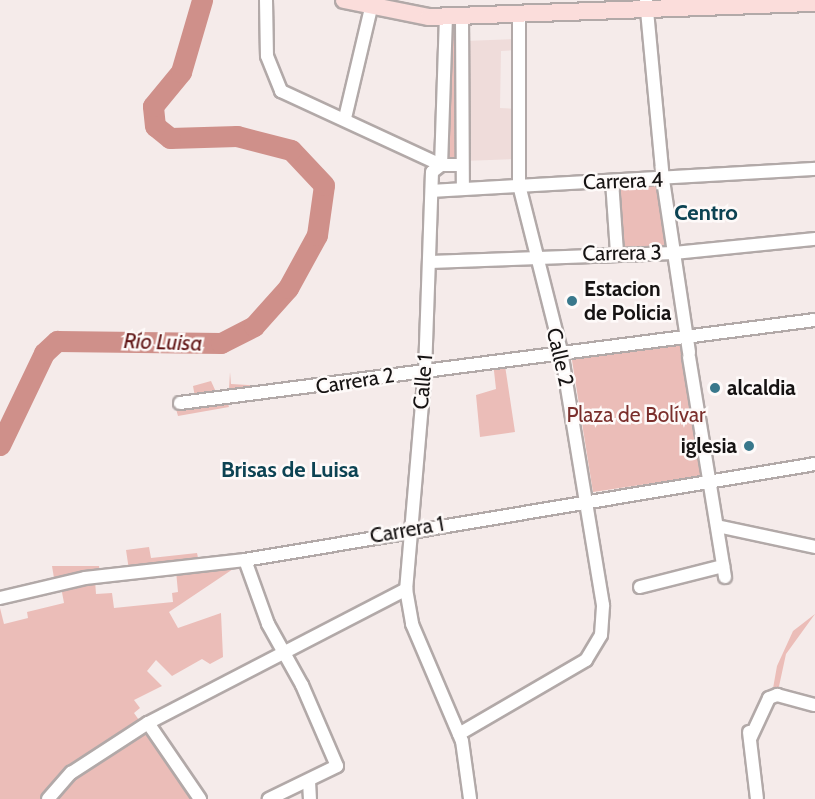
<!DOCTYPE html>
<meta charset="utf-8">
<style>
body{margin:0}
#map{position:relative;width:815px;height:799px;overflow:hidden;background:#f5ebea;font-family:Cabin,sans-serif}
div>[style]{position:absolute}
.built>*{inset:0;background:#efdcda}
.green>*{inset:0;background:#ebbdb8}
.river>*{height:21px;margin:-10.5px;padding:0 10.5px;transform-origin:10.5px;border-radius:10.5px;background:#cf908a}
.roads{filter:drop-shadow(2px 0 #b2a9a8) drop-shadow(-2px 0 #b2a9a8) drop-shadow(0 2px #b2a9a8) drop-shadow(0 -2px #b2a9a8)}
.minor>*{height:12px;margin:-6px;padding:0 6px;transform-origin:6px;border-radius:6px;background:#fff}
.secondary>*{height:16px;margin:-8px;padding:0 8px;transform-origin:8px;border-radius:8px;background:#fbdddb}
.dots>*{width:16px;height:16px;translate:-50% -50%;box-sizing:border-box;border:3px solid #fefaf9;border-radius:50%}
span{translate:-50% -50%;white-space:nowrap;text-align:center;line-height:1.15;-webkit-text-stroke:5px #fefaf9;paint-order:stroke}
.street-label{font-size:21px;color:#161313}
.poi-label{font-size:21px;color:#161313;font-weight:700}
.left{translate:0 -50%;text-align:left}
.right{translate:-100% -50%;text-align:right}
.park-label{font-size:21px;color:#7b2f2c}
.neighbourhood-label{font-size:22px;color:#0c4353;font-weight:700}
.water-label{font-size:22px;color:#601515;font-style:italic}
</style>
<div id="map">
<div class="built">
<div style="clip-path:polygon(517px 39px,517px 50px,501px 51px,500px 108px,517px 109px,516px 159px,463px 161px,465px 41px)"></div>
</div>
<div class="green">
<div style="clip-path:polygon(449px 23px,457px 23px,455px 161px,448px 161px)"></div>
<div style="clip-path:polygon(660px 184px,670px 248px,620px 249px,615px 185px)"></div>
<div style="clip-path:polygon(679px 338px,701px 476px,593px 492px,571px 354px)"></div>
<div style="clip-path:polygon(504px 359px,515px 432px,480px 437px,476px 395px,496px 389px,493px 362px)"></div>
<div style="clip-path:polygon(230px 372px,231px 384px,300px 388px,226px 397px,229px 407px,178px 416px,174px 402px,195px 397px,193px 386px,211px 381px,216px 392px,229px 389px)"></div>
<div style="clip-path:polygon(149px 547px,151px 558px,197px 553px,199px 562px,129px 570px,126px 550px)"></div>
<div style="clip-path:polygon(239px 565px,169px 612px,178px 628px,221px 613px,223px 657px,210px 664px,202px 659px,172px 676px,156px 660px,147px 671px,162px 686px,134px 700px,140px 708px,134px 713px,195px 799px,0 799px,0 608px,4px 624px,28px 618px,27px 612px,64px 603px,61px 587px,95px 580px,96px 594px,112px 593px,114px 608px,173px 602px,172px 593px,178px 592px,176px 571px)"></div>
<div style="clip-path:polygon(52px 566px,99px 566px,100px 574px,55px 584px)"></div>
<div style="clip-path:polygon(815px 614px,786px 654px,778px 691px,772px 694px,777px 666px,793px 631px)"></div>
</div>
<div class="river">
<div style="left:0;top:445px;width:102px;rotate:-64.4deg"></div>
<div style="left:44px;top:353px;width:18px;rotate:-43deg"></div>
<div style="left:57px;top:341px;width:164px;rotate:0.7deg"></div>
<div style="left:221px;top:343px;width:37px;rotate:-27deg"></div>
<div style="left:254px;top:326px;width:51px;rotate:-48.2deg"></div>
<div style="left:288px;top:288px;width:60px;rotate:-61.3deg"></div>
<div style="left:317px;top:235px;width:50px;rotate:-82deg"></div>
<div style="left:324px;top:185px;width:48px;rotate:-133.3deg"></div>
<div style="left:291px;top:150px;width:56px;rotate:-165.5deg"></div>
<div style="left:237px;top:136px;width:67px;rotate:178.3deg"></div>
<div style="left:170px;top:138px;width:19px;rotate:-141deg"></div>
<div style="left:155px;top:126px;width:20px;rotate:-96deg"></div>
<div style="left:153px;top:106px;width:44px;rotate:-50.5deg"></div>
<div style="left:181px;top:72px;width:75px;rotate:-73.7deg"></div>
</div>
<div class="roads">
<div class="minor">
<div style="left:266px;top:0;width:56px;rotate:89deg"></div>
<div style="left:267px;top:56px;width:38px;rotate:68deg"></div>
<div style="left:281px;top:91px;width:176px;rotate:24.8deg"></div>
<div style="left:441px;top:165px;width:20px"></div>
<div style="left:646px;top:0;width:181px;rotate:84.6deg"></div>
<div style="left:663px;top:180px;width:174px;rotate:81.4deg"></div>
<div style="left:446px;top:16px;width:149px;rotate:91.9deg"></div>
<div style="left:441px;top:165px;width:11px;rotate:142deg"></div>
<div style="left:432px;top:172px;width:197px;rotate:92deg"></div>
<div style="left:425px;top:369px;width:221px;rotate:94.9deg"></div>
<div style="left:406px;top:589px;width:36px;rotate:80deg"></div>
<div style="left:412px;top:624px;width:127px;rotate:66.9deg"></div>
<div style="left:462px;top:741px;width:59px;rotate:82.1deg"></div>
<div style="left:462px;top:16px;width:172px;rotate:89.7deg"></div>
<div style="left:345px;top:118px;width:113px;rotate:-76.7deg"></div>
<div style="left:612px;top:181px;width:71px;rotate:86deg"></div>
<div style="left:432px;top:191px;width:384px;rotate:-3.3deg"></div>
<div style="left:430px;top:262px;width:244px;rotate:-2.1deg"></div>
<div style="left:674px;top:253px;width:142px;rotate:-5.7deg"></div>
<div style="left:689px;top:357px;width:223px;rotate:80.7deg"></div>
<div style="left:180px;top:403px;width:640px;rotate:-7.45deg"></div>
<div style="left:717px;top:526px;width:100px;rotate:12.1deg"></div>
<div style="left:245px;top:560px;width:68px;rotate:70.2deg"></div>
<div style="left:268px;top:624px;width:70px;rotate:60.9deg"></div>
<div style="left:302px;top:685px;width:88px;rotate:66.6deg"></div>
<div style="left:337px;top:766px;width:76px;rotate:154.1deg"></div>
<div style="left:640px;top:587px;width:86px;rotate:-14.2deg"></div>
<div style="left:0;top:598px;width:87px;rotate:-13.2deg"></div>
<div style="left:85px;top:578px;width:161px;rotate:-6.4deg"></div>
<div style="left:245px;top:560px;width:578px;rotate:-9.56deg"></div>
<div style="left:148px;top:723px;width:92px;rotate:55.6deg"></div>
<div style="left:749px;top:732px;width:67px;rotate:83.2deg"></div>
<div style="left:459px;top:734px;width:147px;rotate:-30.2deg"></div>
<div style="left:586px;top:660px;width:29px;rotate:-59deg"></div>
<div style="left:601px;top:635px;width:30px;rotate:-86deg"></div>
<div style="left:603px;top:605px;width:257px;rotate:-99.4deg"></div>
<div style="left:561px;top:351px;width:171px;rotate:-104.2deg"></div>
<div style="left:519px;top:185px;width:173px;rotate:-90deg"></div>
<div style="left:750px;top:739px;width:45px;rotate:-65.1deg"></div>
<div style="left:769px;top:698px;width:9px;rotate:-21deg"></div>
<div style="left:777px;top:695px;width:39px;rotate:15deg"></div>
<div style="left:309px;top:781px;width:18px;rotate:87deg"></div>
<div style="left:48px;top:799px;width:35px;rotate:-49deg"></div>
<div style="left:71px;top:773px;width:92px;rotate:-33deg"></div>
<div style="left:148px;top:723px;width:291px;rotate:-27.4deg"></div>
</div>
<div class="secondary">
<div style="left:344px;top:0;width:87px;rotate:11.3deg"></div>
<div style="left:429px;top:17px;width:386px;rotate:-2.1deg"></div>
</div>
</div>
<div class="dots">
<div style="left:572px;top:301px;background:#39788c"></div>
<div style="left:715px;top:388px;background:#39788c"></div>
<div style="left:749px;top:446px;background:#39788c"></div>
</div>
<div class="street-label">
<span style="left:623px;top:181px;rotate:-2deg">Carrera 4</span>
<span style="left:622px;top:253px;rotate:-1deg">Carrera 3</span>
<span style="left:560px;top:357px;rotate:77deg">Calle 2</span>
<span style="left:355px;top:381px;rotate:-9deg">Carrera 2</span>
<span style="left:423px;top:382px;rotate:-85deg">Calle 1</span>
<span style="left:407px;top:530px;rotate:-10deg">Carrera 1</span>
</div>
<div class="poi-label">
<span class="left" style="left:584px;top:301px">Estacion<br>de Policia</span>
<span class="left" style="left:727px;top:388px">alcaldia</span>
<span class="right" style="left:737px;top:446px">iglesia</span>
</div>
<div class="park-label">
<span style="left:636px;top:415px">Plaza de Bolívar</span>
</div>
<div class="neighbourhood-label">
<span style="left:706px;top:213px">Centro</span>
<span style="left:290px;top:470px">Brisas de Luisa</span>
</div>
<div class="water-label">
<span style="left:163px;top:342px;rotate:2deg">Río Luisa</span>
</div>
</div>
